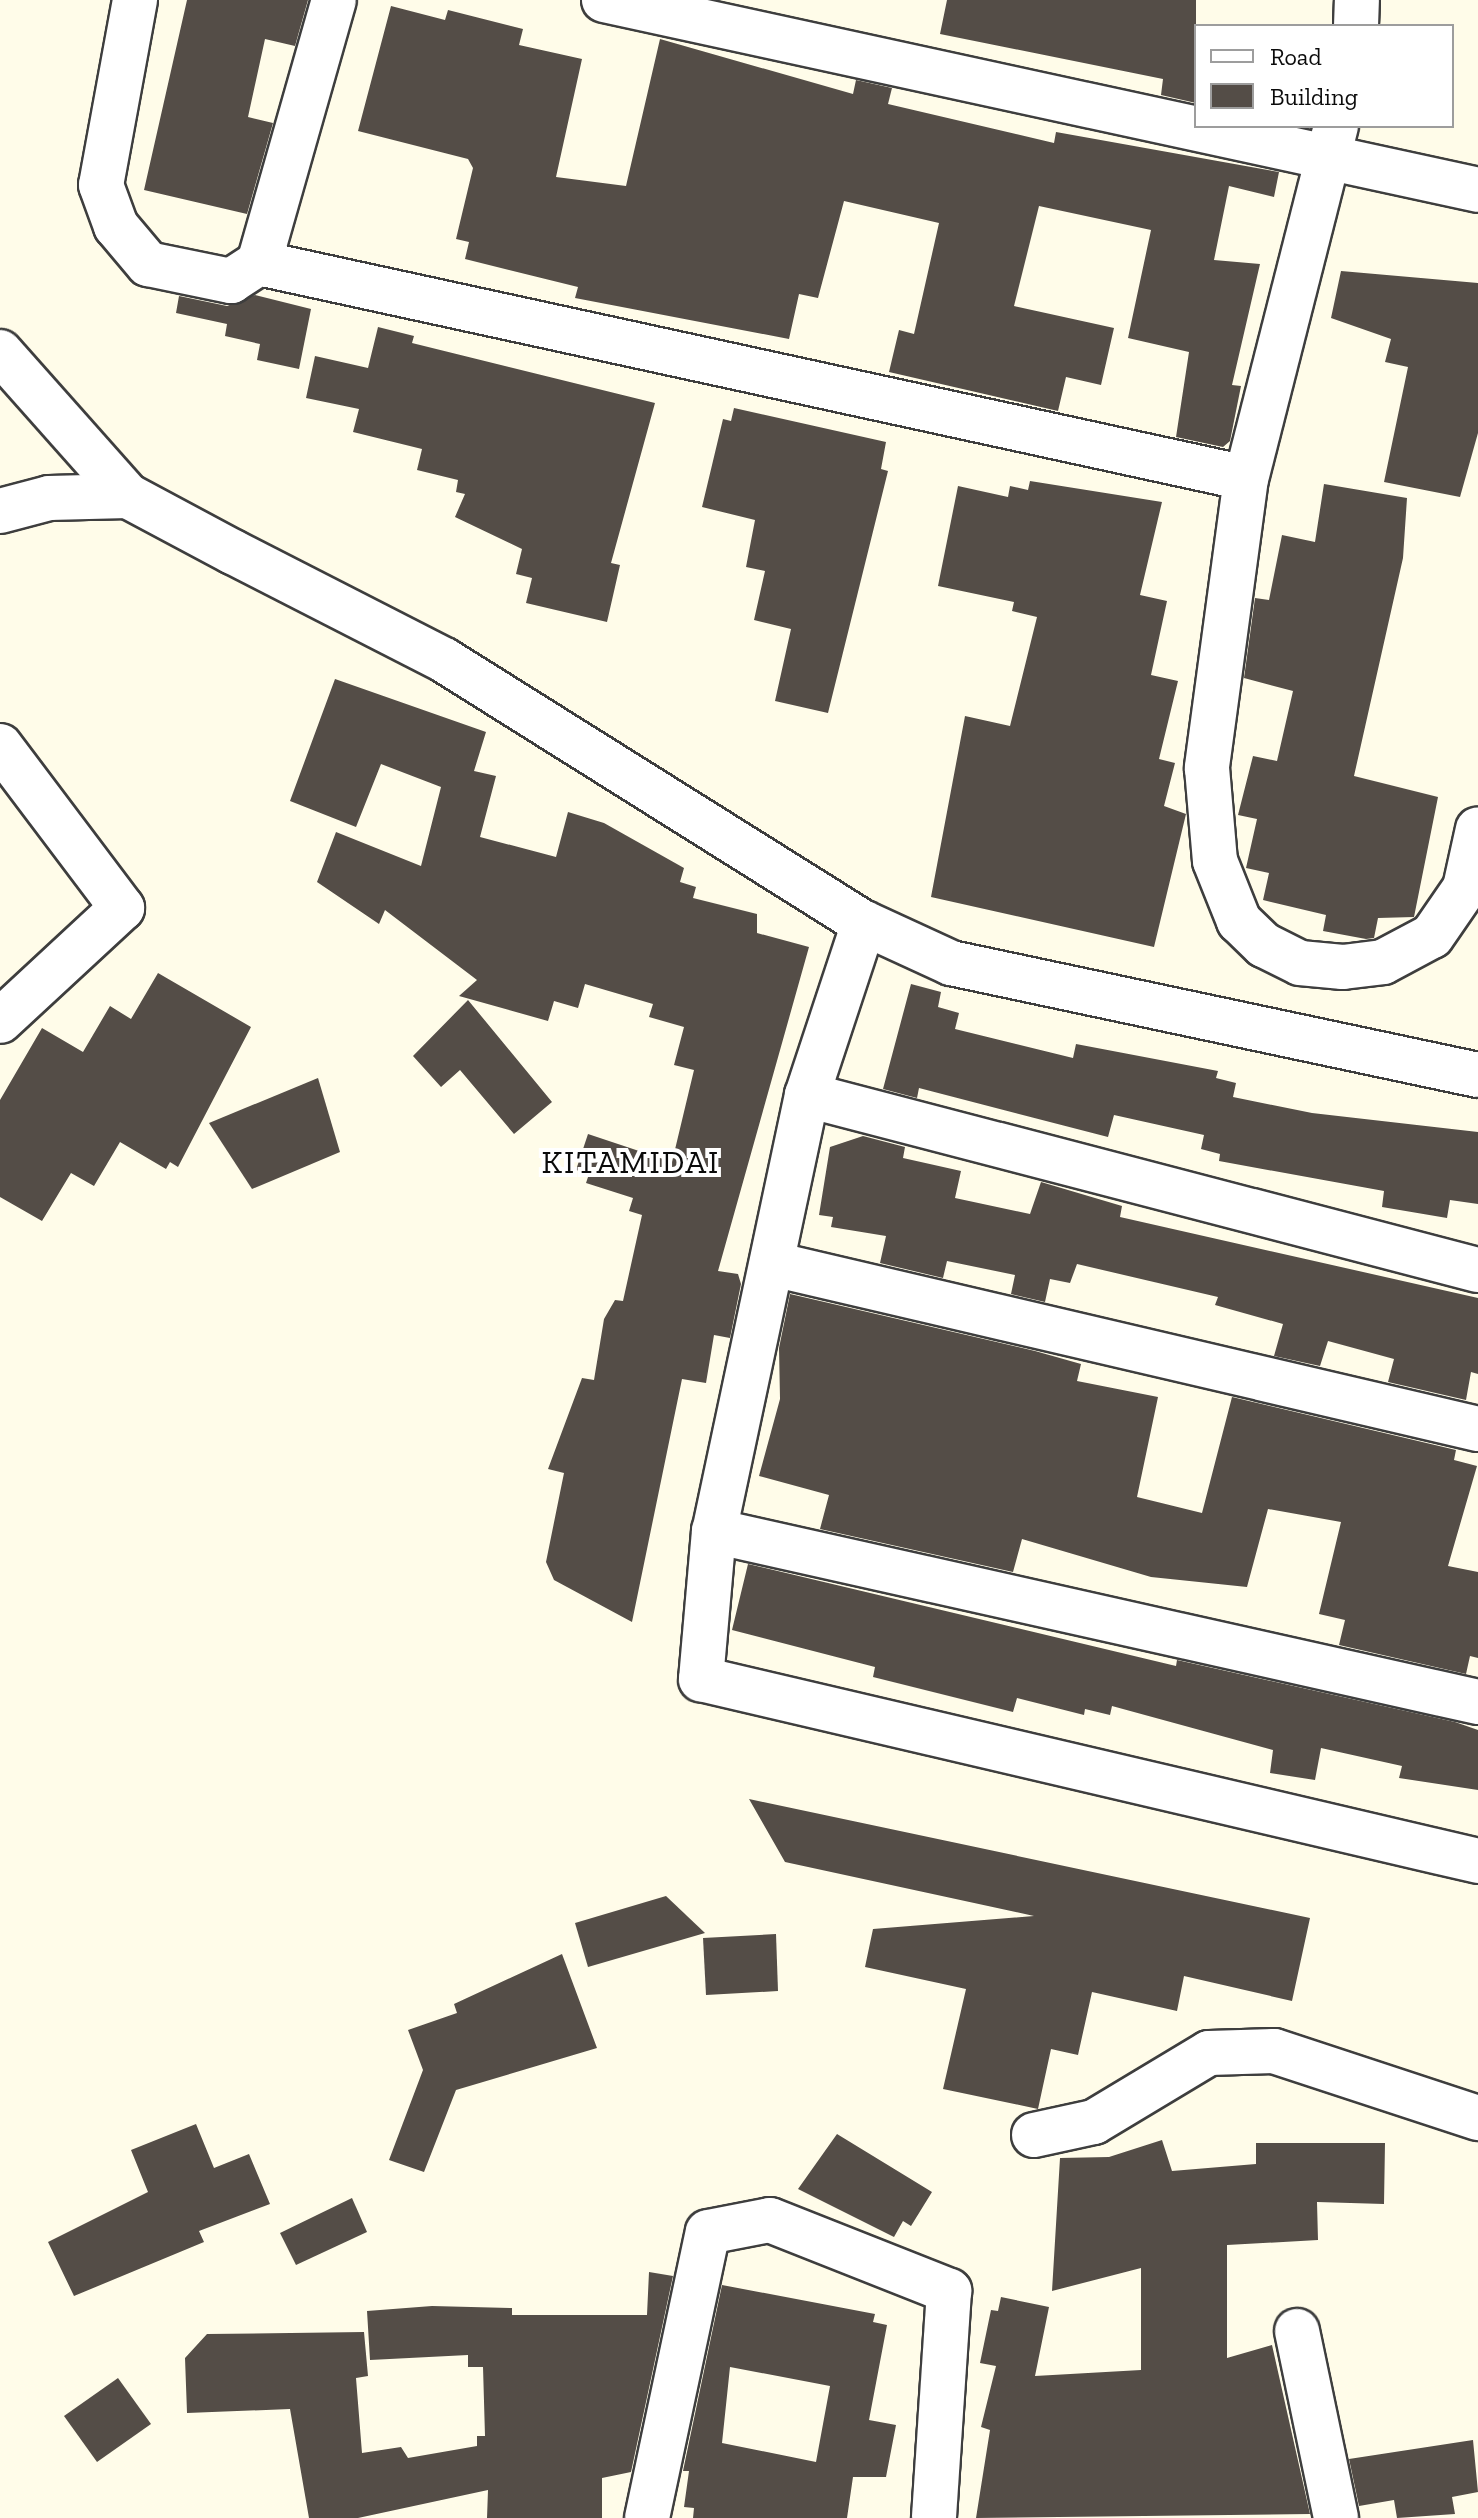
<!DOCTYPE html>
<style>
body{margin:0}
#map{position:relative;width:1478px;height:2518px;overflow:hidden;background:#fffce9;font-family:"Zilla Slab",serif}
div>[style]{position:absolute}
.building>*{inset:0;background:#544d47}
.roads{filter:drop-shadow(2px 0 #3e3e3e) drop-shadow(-2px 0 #3e3e3e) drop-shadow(0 2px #3e3e3e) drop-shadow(0 -2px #3e3e3e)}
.minor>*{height:44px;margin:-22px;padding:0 22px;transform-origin:22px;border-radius:22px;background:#fff}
.tertiary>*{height:44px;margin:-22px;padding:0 22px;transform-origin:22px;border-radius:22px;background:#fff}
span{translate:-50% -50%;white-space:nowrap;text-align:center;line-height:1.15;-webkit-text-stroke:8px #fff;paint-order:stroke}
.neighbourhood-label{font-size:32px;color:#0b0b0b;letter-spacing:2px}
.legend{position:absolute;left:1194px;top:24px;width:260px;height:104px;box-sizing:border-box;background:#fff;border:2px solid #9d9d9d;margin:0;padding:10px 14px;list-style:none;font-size:24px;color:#0b0b0b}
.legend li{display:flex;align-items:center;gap:16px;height:40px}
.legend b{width:40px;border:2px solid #9d9d9d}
</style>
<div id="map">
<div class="building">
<div style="clip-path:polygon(187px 0,308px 0,295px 46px,265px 39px,248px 117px,273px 123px,247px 214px,144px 190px)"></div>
<div style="clip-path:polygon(947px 0,1196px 0,1196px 103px,1161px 95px,1163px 79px,940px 34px)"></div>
<div style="clip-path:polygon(391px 6px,445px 20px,448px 10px,523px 29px,519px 45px,582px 59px,556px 177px,626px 186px,660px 39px,853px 94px,856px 80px,892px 88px,888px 104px,1054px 143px,1056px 132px,1279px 172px,1274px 197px,1229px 186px,1214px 260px,1260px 264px,1232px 385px,1241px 386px,1230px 441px,1223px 447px,1176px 437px,1189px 352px,1128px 338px,1151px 230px,1039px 206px,1014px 306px,1114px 328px,1101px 385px,1066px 377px,1058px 411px,889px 372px,899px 330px,914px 334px,939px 223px,844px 201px,818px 298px,799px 294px,789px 339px,575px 298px,578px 287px,465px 259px,469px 242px,456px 239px,473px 168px,468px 159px,358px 131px)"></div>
<div style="clip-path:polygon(1341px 271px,1478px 283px,1478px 433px,1460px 497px,1384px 482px,1408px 367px,1385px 362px,1391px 339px,1331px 318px)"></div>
<div style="clip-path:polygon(255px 295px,311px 309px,299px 369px,257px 360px,260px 344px,225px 336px,227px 324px,176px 313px,179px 296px,227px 306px)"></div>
<div style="clip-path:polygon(378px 327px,414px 336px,412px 343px,655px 403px,611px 563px,620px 565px,607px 622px,526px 603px,532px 578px,516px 574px,522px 549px,455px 517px,465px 494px,456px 492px,458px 480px,417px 470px,422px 449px,353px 432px,359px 409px,306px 398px,315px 356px,368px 368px)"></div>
<div style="clip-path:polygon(734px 408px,886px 442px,881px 469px,888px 471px,828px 713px,775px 701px,791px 629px,754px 620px,765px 571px,746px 567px,755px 520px,702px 507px,723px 419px,731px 421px)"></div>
<div style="clip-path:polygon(1030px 481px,1162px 502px,1140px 595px,1167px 601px,1151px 675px,1178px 681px,1159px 759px,1175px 763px,1164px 806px,1186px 814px,1154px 947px,931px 897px,965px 716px,1010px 726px,1037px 617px,1012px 611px,1014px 602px,938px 586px,958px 486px,1008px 497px,1010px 486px,1028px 490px)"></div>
<div style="clip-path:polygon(1324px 484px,1407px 498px,1403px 558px,1354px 776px,1438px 797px,1414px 917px,1378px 918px,1374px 938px,1366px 939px,1323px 931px,1326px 915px,1263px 900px,1269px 873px,1246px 868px,1257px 819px,1238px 815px,1253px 756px,1277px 761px,1293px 691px,1244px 678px,1255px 598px,1269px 600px,1282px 535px,1315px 542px)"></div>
<div style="clip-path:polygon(335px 679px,486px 732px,474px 771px,496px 776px,480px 837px,556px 857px,568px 812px,604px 823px,684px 868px,680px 882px,696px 887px,693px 898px,757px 914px,757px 933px,809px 947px,718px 1271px,738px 1274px,741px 1284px,730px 1338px,714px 1335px,706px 1383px,682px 1379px,632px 1622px,554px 1580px,546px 1562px,564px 1473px,548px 1469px,582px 1378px,594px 1380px,604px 1319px,615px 1300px,623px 1301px,642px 1215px,629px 1211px,633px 1198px,586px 1183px,589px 1174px,576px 1170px,588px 1134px,672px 1162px,694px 1070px,674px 1065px,684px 1027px,649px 1017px,653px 1004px,585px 984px,578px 1008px,554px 1001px,548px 1021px,459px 996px,477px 980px,385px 910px,379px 924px,317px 882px,336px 832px,421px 866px,441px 787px,381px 764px,356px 827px,290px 801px)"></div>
<div style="clip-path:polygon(158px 973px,251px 1027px,178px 1167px,170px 1162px,166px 1169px,120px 1142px,94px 1186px,71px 1173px,42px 1221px,0 1197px,0 1100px,42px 1028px,83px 1052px,110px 1006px,131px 1019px)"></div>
<div style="clip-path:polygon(911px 984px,941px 992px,938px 1007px,959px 1013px,955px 1029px,1073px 1058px,1076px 1044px,1218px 1071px,1216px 1078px,1236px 1083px,1233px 1097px,1312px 1113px,1478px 1132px,1478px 1204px,1450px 1200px,1447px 1218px,1382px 1207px,1384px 1191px,1219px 1161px,1220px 1154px,1201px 1149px,1204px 1135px,1114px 1115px,1108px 1137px,919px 1088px,917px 1098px,883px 1089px)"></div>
<div style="clip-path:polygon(468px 1000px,552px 1102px,514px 1134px,460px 1070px,441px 1087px,413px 1056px)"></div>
<div style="clip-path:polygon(318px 1078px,340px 1152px,252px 1189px,209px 1123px)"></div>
<div style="clip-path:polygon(863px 1136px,905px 1147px,903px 1158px,961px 1171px,955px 1198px,1030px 1214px,1041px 1182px,1122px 1206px,1120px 1217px,1478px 1298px,1478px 1374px,1471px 1372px,1466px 1400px,1388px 1382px,1394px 1359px,1328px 1341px,1320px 1366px,1274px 1356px,1283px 1324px,1215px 1305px,1218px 1297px,1077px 1264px,1070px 1283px,1050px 1279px,1045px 1302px,1011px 1294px,1015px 1275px,947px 1261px,943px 1278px,880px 1263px,886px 1236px,831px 1227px,833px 1217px,819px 1215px,830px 1147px)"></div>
<div style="clip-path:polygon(790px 1294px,1035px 1351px,1081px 1364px,1077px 1381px,1158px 1397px,1137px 1497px,1202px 1513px,1232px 1397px,1456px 1450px,1454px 1460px,1477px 1466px,1448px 1566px,1478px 1572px,1478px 1658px,1470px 1656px,1466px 1674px,1339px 1645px,1345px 1620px,1319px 1614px,1341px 1522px,1268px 1509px,1247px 1587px,1151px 1577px,1022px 1539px,1013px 1572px,820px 1529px,829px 1495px,759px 1476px,780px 1399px,779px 1348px)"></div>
<div style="clip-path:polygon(748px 1564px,1176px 1666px,1177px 1660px,1455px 1722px,1478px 1730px,1478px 1790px,1399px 1778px,1402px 1766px,1321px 1748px,1315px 1780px,1270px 1773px,1273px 1750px,1112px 1706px,1110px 1715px,1085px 1709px,1084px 1715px,1017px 1698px,1013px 1712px,873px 1677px,875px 1667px,732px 1630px)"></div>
<div style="clip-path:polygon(749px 1799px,1310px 1918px,1292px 2001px,1184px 1976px,1177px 2011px,1092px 1992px,1078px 2055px,1051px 2049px,1038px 2109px,943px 2089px,966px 1989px,865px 1967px,873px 1929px,1034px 1916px,785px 1862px)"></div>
<div style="clip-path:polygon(666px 1896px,705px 1933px,588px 1967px,575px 1923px)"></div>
<div style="clip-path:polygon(776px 1934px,778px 1991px,706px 1995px,703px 1938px)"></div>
<div style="clip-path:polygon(562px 1954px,597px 2048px,456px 2090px,424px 2172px,389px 2160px,423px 2070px,408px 2030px,457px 2013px,454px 2004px)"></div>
<div style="clip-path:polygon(196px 2124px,214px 2168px,249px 2154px,270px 2204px,199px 2231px,204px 2242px,74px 2296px,48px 2242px,148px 2192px,131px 2150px)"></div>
<div style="clip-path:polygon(837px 2134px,932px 2192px,911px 2226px,903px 2221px,894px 2237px,798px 2189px)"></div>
<div style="clip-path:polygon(1162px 2140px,1172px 2171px,1256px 2164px,1256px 2143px,1385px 2143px,1384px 2204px,1317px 2202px,1318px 2240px,1227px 2245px,1227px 2358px,1272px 2345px,1310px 2514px,976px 2518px,990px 2430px,981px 2427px,996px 2366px,980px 2363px,991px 2310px,998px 2311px,1001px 2297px,1049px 2307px,1035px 2376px,1141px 2370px,1141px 2268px,1052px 2291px,1060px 2158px,1109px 2157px)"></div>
<div style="clip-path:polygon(352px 2198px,367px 2232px,296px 2265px,280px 2233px)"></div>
<div style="clip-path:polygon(649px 2272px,673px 2276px,631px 2472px,602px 2478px,602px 2518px,487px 2518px,488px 2490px,358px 2518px,309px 2518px,290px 2409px,187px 2413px,185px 2358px,207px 2334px,364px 2332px,368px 2376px,356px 2378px,362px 2453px,401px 2447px,408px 2458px,477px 2446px,477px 2436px,485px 2436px,483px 2367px,468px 2367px,468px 2355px,370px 2360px,367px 2311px,432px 2306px,512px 2308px,512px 2315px,647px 2315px)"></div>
<div style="clip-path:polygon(evenodd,722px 2285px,875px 2314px,873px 2322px,887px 2325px,869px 2420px,896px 2425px,886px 2477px,853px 2477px,847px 2518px,693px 2518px,694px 2508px,684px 2507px,689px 2471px,683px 2471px,722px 2285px,730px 2367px,830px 2386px,816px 2462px,722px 2443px,730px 2367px)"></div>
<div style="clip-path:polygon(118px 2378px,151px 2424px,97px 2462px,64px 2416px)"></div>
<div style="clip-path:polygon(1473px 2440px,1478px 2492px,1452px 2497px,1455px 2514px,1397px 2518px,1394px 2500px,1359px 2506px,1349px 2459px)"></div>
</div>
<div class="roads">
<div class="minor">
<div style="left:135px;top:0;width:188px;rotate:100.4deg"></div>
<div style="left:101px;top:185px;width:44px;rotate:69.9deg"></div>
<div style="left:116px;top:226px;width:50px;rotate:49.9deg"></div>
<div style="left:148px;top:264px;width:85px;rotate:11.6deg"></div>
<div style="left:231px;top:281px;width:33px;rotate:-33deg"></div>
<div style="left:259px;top:263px;width:273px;rotate:-74.1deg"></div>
<div style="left:604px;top:0;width:894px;rotate:12.26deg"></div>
<div style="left:1356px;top:26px;width:26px;rotate:-88deg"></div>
<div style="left:1336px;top:126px;width:363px;rotate:104.3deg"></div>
<div style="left:1246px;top:478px;width:293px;rotate:97.7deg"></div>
<div style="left:1207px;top:768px;width:93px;rotate:85.1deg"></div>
<div style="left:1215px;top:861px;width:65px;rotate:68.2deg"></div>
<div style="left:1239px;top:921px;width:35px;rotate:44deg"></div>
<div style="left:1264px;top:945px;width:40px;rotate:26.6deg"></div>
<div style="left:1300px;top:963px;width:43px;rotate:5.3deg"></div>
<div style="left:1343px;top:967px;width:40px;rotate:-7.1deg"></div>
<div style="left:1383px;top:962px;width:55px;rotate:-28deg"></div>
<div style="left:1432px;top:936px;width:58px;rotate:-55.5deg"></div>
<div style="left:1465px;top:888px;width:60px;rotate:-77.6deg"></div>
<div style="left:259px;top:263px;width:1010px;rotate:12.29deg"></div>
<div style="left:0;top:352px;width:193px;rotate:48.4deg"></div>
<div style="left:128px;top:496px;width:119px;rotate:28.1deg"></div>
<div style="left:0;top:511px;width:51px;rotate:-14.9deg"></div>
<div style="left:49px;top:498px;width:79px;rotate:-1.5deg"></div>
<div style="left:0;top:746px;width:203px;rotate:53deg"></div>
<div style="left:122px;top:908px;width:166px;rotate:137.2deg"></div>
<div style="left:864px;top:923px;width:181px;rotate:108.3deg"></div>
<div style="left:807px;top:1095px;width:446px;rotate:102deg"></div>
<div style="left:714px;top:1531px;width:149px;rotate:95deg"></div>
<div style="left:701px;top:1679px;width:798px;rotate:13.18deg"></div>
<div style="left:807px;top:1095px;width:693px;rotate:14.62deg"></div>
<div style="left:773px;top:1264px;width:724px;rotate:13.17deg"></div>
<div style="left:714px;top:1531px;width:783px;rotate:12.62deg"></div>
<div style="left:1034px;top:2135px;width:61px;rotate:-12.2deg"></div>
<div style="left:1094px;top:2122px;width:134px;rotate:-31deg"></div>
<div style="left:1209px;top:2053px;width:65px;rotate:-1.8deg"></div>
<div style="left:1274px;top:2051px;width:215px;rotate:18.2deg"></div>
<div style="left:1297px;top:2331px;width:191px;rotate:78.2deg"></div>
<div style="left:647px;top:2518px;width:292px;rotate:-78deg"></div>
<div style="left:708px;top:2232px;width:63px;rotate:-11deg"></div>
<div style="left:770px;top:2220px;width:193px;rotate:21.6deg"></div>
<div style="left:949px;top:2291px;width:227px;rotate:93.8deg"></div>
</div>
<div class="tertiary">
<div style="left:233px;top:552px;width:237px;rotate:27.1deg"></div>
<div style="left:444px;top:660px;width:496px;rotate:32.1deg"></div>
<div style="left:864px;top:923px;width:96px;rotate:24.7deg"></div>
<div style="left:951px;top:963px;width:539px;rotate:12deg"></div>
</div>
</div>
<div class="neighbourhood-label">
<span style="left:631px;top:1162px">KITAMIDAI</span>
</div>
<ul class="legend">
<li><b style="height:10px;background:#fff"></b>Road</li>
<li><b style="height:22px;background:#544d47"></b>Building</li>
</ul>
</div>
